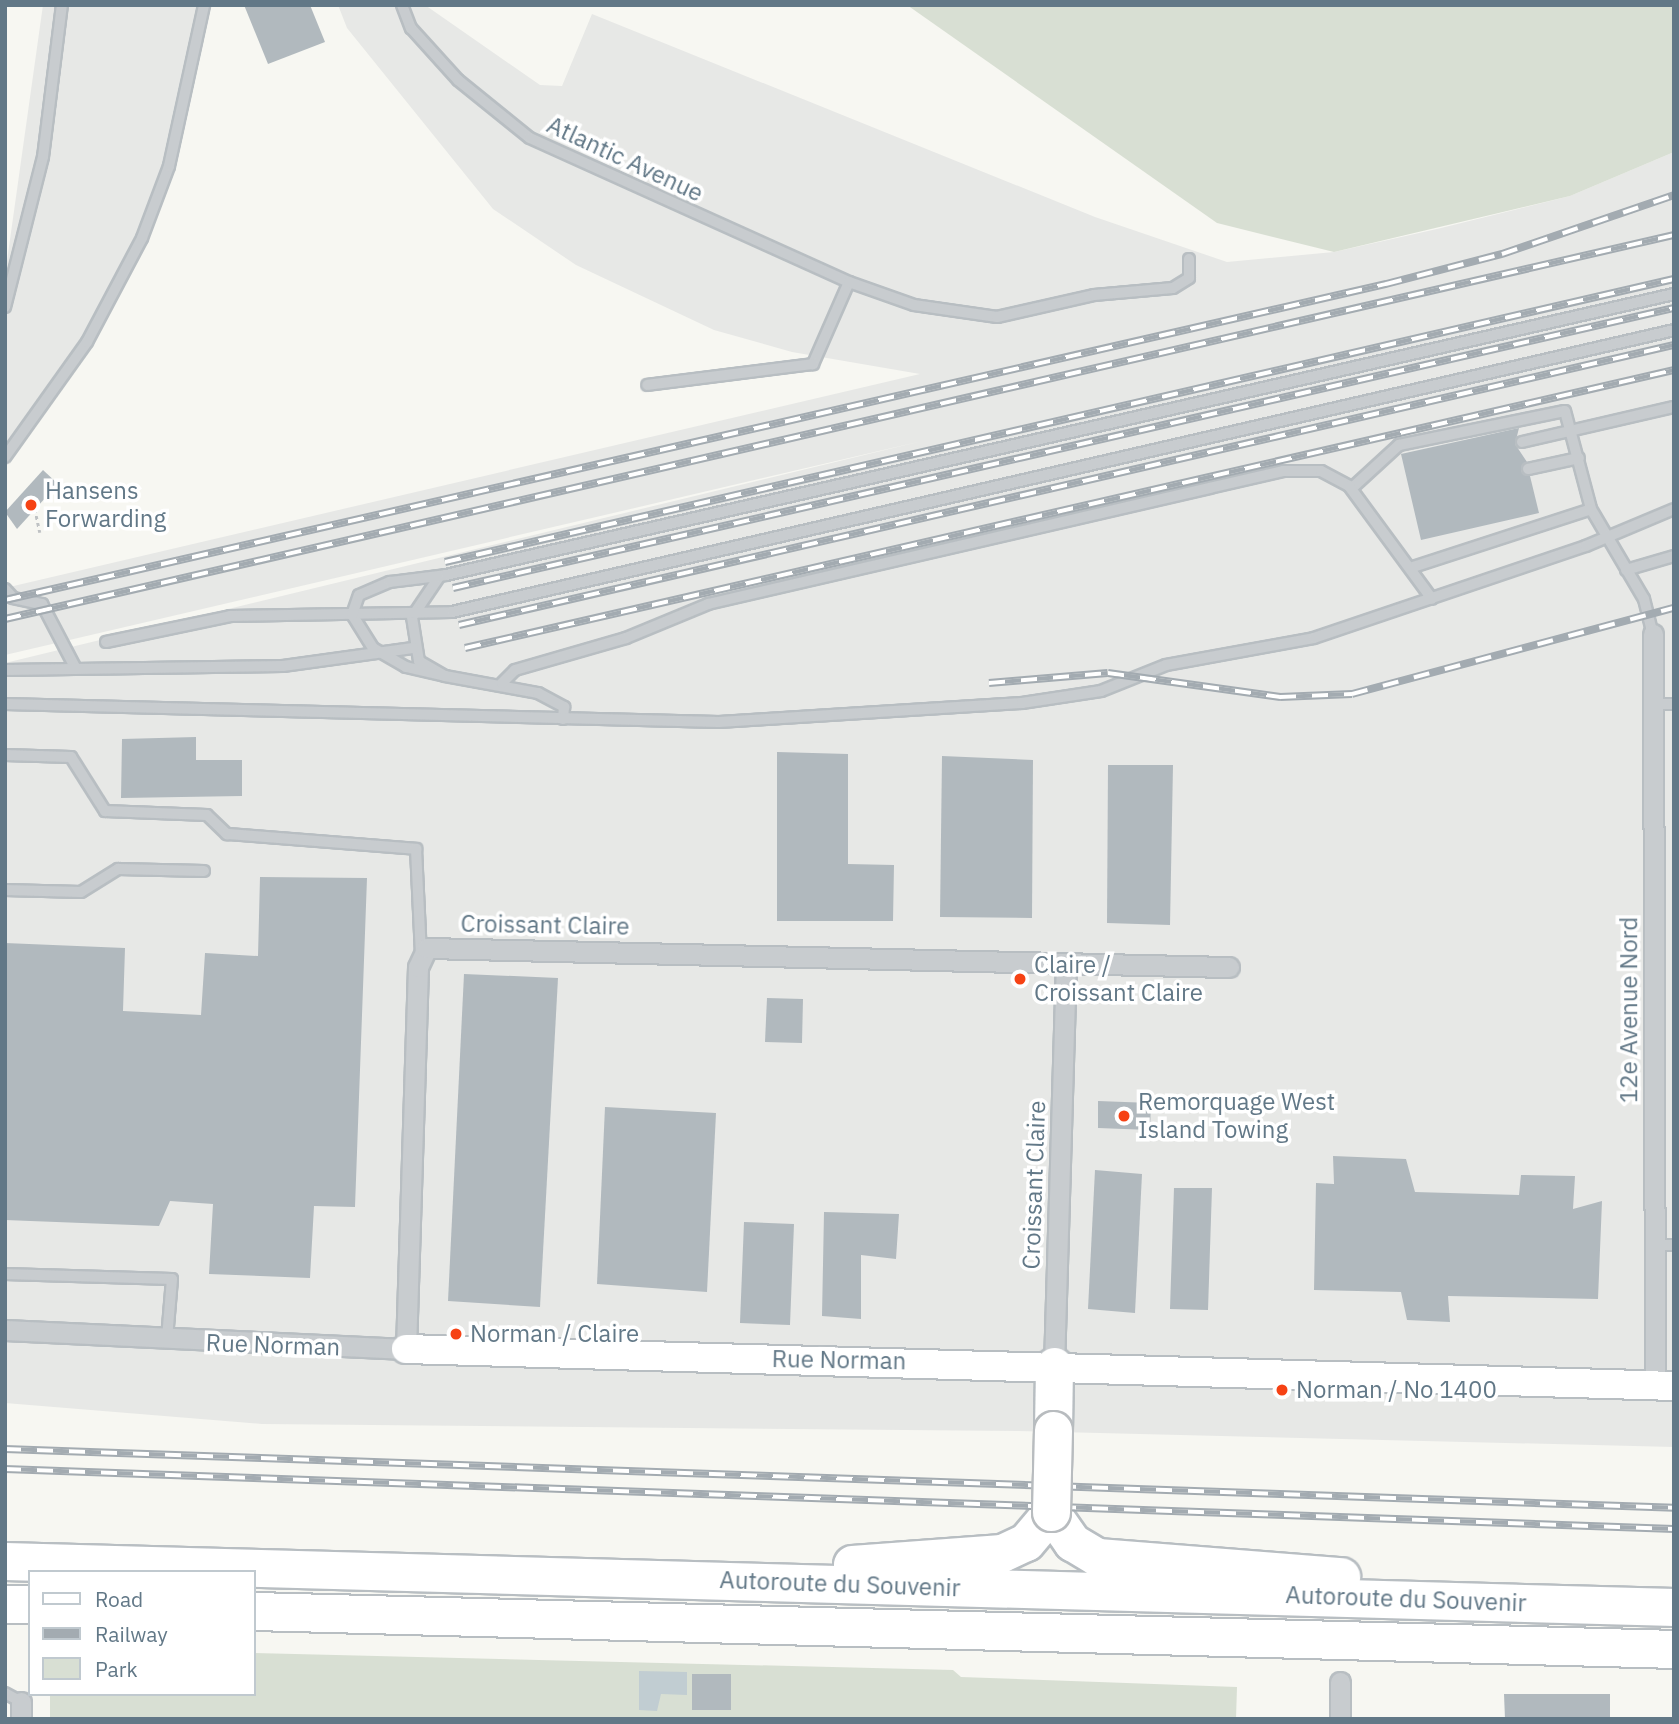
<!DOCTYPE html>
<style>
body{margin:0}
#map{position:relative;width:1679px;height:1724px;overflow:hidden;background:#f7f7f2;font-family:"IBM Plex Sans",sans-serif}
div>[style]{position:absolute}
.built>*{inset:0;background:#e7e8e6}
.green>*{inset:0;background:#d8dfd3}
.water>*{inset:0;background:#c1cdd2}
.building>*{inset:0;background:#b1b9be}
.path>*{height:2.5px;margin-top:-1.25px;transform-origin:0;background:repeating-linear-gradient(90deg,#bfc2c4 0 3.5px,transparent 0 7px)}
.roads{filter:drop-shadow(2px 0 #b8bec2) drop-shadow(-2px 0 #b8bec2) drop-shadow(0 2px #b8bec2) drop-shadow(0 -2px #b8bec2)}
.lane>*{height:10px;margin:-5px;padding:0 5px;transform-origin:5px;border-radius:5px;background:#c8cccf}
.street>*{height:19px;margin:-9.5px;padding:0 9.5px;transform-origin:9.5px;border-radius:9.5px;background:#c8cccf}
.secondary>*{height:28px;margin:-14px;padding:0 14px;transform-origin:14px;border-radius:14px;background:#fff}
.highway>*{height:37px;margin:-18.5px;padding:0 18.5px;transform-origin:18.5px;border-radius:18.5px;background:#fff}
.rail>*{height:8px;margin-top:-4px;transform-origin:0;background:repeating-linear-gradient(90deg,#fff 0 16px,#a3abb1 0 32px);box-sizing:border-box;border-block:2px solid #a3abb1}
.bridges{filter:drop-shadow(2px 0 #b8bcbf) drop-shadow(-2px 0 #b8bcbf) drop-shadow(0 2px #b8bcbf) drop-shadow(0 -2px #b8bcbf)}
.highway-bridge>*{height:37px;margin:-18.5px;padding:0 18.5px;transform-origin:18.5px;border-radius:18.5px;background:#fff}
.dots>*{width:19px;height:19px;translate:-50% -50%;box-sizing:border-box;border:4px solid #fff;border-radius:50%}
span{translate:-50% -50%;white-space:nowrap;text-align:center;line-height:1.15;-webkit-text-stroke:7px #fff;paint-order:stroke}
.street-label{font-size:24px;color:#627887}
.poi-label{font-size:24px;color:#627887}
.left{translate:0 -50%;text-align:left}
.frame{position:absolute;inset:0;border:7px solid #627887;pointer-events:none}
.legend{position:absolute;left:28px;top:1570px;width:228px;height:126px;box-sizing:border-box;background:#fff;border:2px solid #c0c9cf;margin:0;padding:9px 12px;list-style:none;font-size:21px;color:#627887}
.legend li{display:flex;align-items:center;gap:14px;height:35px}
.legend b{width:35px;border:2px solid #c0c9cf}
</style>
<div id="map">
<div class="built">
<div style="clip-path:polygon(43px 5px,204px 5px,191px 90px,145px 221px,41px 411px,5px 458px,5px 275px)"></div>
<div style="clip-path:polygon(338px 5px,425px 5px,540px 85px,562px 86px,592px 14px,1095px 217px,1227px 262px,1334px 252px,1437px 229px,1570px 196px,1674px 152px,1674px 1447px,1018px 1431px,262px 1424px,5px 1403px,5px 663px,922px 441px,5px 655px,5px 588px,920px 374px,792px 352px,714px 330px,576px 265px,493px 209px,347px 28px)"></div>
</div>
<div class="green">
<div style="clip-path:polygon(907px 5px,1674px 5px,1674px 152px,1570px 196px,1334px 252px,1217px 223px)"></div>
<div style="clip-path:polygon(254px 1653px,953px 1670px,961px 1677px,1237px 1687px,1236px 1719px,50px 1719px,50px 1694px,254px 1694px)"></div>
</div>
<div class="water">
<div style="clip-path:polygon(639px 1671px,687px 1672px,687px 1695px,661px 1694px,657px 1711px,639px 1710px)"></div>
</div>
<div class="building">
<div style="clip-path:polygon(244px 5px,310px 5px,325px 42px,268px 64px)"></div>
<div style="clip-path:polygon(1519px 428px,1515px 444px,1527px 462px,1521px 471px,1530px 476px,1539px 513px,1421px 540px,1401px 454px)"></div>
<div style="clip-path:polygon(43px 470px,58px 484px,17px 529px,5px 512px)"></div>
<div style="clip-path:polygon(196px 737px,196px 760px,242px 760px,242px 796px,121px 798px,122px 739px)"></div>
<div style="clip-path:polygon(777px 752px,848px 754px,848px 864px,894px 865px,893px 921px,777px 921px)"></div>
<div style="clip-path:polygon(942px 756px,1033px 760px,1032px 918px,940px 917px)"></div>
<div style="clip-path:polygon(1108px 765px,1173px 765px,1170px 925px,1107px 923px)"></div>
<div style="clip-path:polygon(260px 877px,367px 878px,355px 1207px,314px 1206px,310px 1278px,209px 1274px,213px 1204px,170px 1201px,159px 1226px,5px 1220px,5px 943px,125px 948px,123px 1011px,201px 1015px,205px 953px,258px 956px)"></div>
<div style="clip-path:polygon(464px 974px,558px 978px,540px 1307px,448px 1301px)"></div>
<div style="clip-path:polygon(767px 998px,803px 999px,802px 1043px,765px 1042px)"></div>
<div style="clip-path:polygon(1098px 1101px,1151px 1103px,1150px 1130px,1098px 1128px)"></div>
<div style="clip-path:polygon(605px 1107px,716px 1113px,707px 1292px,597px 1284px)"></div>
<div style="clip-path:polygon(1333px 1156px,1406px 1159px,1415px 1192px,1519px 1195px,1521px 1175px,1575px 1176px,1573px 1209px,1602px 1201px,1598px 1299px,1448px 1296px,1450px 1322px,1407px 1320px,1401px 1292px,1314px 1290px,1316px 1183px,1334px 1184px)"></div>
<div style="clip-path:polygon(1095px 1170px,1142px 1174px,1135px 1313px,1088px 1309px)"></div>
<div style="clip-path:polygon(1174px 1188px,1212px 1188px,1208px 1310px,1170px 1309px)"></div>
<div style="clip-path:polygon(824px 1212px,899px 1214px,896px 1259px,861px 1255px,861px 1319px,822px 1316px)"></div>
<div style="clip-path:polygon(744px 1222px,794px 1224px,790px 1325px,740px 1323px)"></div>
<div style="clip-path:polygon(692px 1674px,731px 1674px,731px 1710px,692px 1710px)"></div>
<div style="clip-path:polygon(1504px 1694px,1610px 1694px,1610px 1719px,1505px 1719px)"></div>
</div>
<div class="path">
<div style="left:35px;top:509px;width:24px;rotate:78deg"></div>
</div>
<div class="roads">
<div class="lane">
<div style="left:402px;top:5px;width:25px;rotate:69deg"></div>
<div style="left:411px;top:28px;width:70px;rotate:47.9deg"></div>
<div style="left:458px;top:80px;width:92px;rotate:38.9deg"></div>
<div style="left:530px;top:138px;width:350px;rotate:24.3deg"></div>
<div style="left:849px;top:282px;width:90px;rotate:113.7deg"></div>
<div style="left:813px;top:364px;width:167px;rotate:172.8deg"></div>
<div style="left:849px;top:282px;width:69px;rotate:19.5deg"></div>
<div style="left:914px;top:305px;width:84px;rotate:8.2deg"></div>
<div style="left:997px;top:317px;width:99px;rotate:-12.8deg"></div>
<div style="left:1094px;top:295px;width:79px;rotate:-5.1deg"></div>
<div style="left:1173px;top:288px;width:19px;rotate:-32deg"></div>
<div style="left:1189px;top:278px;width:19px;rotate:-90deg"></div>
<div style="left:5px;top:307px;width:155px;rotate:-75.8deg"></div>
<div style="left:43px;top:157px;width:153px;rotate:-82.9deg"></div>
<div style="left:1522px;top:442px;width:156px;rotate:-13deg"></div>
<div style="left:5px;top:457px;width:141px;rotate:-54.5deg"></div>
<div style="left:87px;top:342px;width:118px;rotate:-62.1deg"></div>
<div style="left:142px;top:238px;width:77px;rotate:-69.4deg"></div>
<div style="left:169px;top:166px;width:165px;rotate:-77.7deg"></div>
<div style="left:1528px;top:469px;width:52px;rotate:-12.2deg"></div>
<div style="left:1352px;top:488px;width:64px;rotate:-42.5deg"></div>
<div style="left:1399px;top:445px;width:169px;rotate:-11.6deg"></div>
<div style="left:1565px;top:411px;width:101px;rotate:75.1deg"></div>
<div style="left:1591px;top:509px;width:104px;rotate:59.5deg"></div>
<div style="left:1644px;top:599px;width:36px;rotate:76deg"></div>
<div style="left:1413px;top:567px;width:187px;rotate:-18deg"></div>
<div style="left:1626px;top:570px;width:50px;rotate:-16.3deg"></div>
<div style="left:439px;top:577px;width:48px;rotate:124deg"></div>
<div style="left:412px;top:617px;width:45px;rotate:81deg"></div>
<div style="left:419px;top:661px;width:30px;rotate:30deg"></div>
<div style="left:445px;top:676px;width:95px;rotate:10.4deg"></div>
<div style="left:538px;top:693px;width:30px;rotate:28deg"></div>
<div style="left:564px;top:707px;width:12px;rotate:95deg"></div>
<div style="left:5px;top:589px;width:12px;rotate:48deg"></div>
<div style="left:13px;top:598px;width:30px;rotate:12deg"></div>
<div style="left:42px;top:604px;width:71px;rotate:62.4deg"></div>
<div style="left:106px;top:642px;width:127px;rotate:-11.8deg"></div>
<div style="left:230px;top:616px;width:222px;rotate:-1deg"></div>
<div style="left:452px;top:612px;width:1254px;rotate:-12.99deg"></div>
<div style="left:5px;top:670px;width:278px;rotate:-0.8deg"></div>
<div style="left:283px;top:666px;width:131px;rotate:-7.9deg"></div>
<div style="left:445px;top:676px;width:40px;rotate:-167deg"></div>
<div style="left:406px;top:667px;width:38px;rotate:-150deg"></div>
<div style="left:373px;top:648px;width:39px;rotate:-122deg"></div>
<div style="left:352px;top:615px;width:21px;rotate:-71deg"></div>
<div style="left:359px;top:595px;width:34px;rotate:-23deg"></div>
<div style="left:390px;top:582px;width:56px;rotate:-7.1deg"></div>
<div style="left:446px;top:575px;width:1260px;rotate:-12.89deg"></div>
<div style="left:502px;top:683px;width:18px;rotate:-45deg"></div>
<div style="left:515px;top:670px;width:116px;rotate:-16.1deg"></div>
<div style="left:626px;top:638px;width:89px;rotate:-22.5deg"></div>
<div style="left:708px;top:604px;width:590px;rotate:-13.02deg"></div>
<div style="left:1283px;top:471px;width:38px"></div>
<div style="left:1321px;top:471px;width:32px;rotate:28deg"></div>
<div style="left:1349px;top:486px;width:140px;rotate:53.7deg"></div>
<div style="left:5px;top:704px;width:714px;rotate:1.44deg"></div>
<div style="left:719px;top:722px;width:304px;rotate:-3.6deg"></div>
<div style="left:1022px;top:703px;width:80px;rotate:-8.6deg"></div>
<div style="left:1101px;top:691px;width:70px;rotate:-21.8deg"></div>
<div style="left:1166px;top:665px;width:150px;rotate:-10.3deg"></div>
<div style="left:1314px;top:638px;width:287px;rotate:-18.7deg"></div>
<div style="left:1586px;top:546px;width:95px;rotate:-22.8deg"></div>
<div style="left:1652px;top:704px;width:22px"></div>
<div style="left:5px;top:755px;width:66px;rotate:1.7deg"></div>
<div style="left:71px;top:757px;width:64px;rotate:57.8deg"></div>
<div style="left:105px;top:811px;width:102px;rotate:2.2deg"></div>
<div style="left:207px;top:815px;width:28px;rotate:44deg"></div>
<div style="left:227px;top:834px;width:190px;rotate:4.5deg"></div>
<div style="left:416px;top:849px;width:105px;rotate:87.3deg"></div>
<div style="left:5px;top:890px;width:76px;rotate:1.5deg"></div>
<div style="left:81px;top:892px;width:44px;rotate:-31.9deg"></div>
<div style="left:118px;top:869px;width:86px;rotate:1.3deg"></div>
<div style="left:1654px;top:1245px;width:20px"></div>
<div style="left:5px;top:1274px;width:167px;rotate:1.7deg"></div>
<div style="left:172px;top:1279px;width:60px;rotate:94.8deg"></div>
<div style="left:5px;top:1693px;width:18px;rotate:29deg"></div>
</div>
<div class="street">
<div style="left:1653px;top:634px;width:752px;rotate:89.85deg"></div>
<div style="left:5px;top:1330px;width:401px;rotate:2.7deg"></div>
<div style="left:406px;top:1349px;width:382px;rotate:-88.2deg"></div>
<div style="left:418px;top:967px;width:21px;rotate:-65deg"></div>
<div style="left:427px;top:948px;width:802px;rotate:1.36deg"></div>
<div style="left:1054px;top:1366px;width:403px;rotate:-88.3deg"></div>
<div style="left:21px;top:1702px;width:17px;rotate:90deg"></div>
<div style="left:1340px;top:1719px;width:37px;rotate:-90deg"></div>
</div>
<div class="secondary">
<div style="left:406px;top:1349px;width:1269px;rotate:1.67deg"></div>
</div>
<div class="highway">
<div style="left:1053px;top:1430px;width:64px;rotate:-89.1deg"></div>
<div style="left:5px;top:1561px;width:1670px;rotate:1.58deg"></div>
<div style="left:852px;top:1564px;width:150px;rotate:-4.2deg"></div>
<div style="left:1002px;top:1553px;width:26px;rotate:-25deg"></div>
<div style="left:1026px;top:1542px;width:39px;rotate:-50deg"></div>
<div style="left:1051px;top:1512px;width:37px;rotate:55deg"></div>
<div style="left:1072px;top:1542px;width:29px;rotate:31deg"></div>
<div style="left:1097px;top:1557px;width:245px;rotate:4.5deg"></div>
<div style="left:5px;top:1604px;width:25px"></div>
<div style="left:254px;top:1611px;width:1421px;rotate:1.53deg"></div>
</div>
</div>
<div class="rail">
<div style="left:445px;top:562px;width:1261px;rotate:-12.97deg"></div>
<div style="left:453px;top:588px;width:1253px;rotate:-12.92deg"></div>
<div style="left:5px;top:600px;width:1417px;rotate:-12.89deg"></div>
<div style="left:1386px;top:284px;width:120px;rotate:-14.5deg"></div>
<div style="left:1502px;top:254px;width:182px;rotate:-18.9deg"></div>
<div style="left:5px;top:619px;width:1713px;rotate:-12.96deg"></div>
<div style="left:459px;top:625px;width:1247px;rotate:-12.98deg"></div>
<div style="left:465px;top:648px;width:1241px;rotate:-12.95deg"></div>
<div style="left:989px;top:683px;width:119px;rotate:-4.8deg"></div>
<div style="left:1108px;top:673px;width:174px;rotate:7.9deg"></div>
<div style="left:1280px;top:697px;width:72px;rotate:-2.4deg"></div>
<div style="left:1352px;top:694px;width:333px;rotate:-15deg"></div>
<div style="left:5px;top:1449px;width:1670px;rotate:2.02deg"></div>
<div style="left:5px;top:1469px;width:1670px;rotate:2.06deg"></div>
</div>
<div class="bridges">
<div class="highway-bridge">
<div style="left:1051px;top:1512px;width:82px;rotate:-88.6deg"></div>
</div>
</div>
<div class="dots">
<div style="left:31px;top:505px;background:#f64214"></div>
<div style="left:1020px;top:979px;background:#f64214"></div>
<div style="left:1124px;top:1116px;background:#f64214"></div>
<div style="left:456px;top:1334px;background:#f64214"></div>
<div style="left:1282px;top:1390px;background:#f64214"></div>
</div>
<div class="street-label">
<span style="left:625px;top:159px;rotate:25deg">Atlantic Avenue</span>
<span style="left:545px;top:925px;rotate:1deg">Croissant Claire</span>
<span style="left:1629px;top:1010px;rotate:-90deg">12e Avenue Nord</span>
<span style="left:1034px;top:1185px;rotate:-88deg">Croissant Claire</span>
<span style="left:273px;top:1345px;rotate:2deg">Rue Norman</span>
<span style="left:839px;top:1360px;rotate:1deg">Rue Norman</span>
<span style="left:840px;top:1584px;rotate:2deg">Autoroute du Souvenir</span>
<span style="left:1406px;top:1599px;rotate:2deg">Autoroute du Souvenir</span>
</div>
<div class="poi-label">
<span class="left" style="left:45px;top:505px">Hansens<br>Forwarding</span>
<span class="left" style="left:1034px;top:979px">Claire /<br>Croissant Claire</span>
<span class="left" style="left:1138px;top:1116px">Remorquage West<br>Island Towing</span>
<span class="left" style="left:470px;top:1334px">Norman / Claire</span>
<span class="left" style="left:1296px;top:1390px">Norman / No 1400</span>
</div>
<div class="frame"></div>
<ul class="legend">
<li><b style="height:9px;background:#fff"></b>Road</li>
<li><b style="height:9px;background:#a3abb1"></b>Railway</li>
<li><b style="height:19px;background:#d8dfd3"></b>Park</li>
</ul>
</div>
